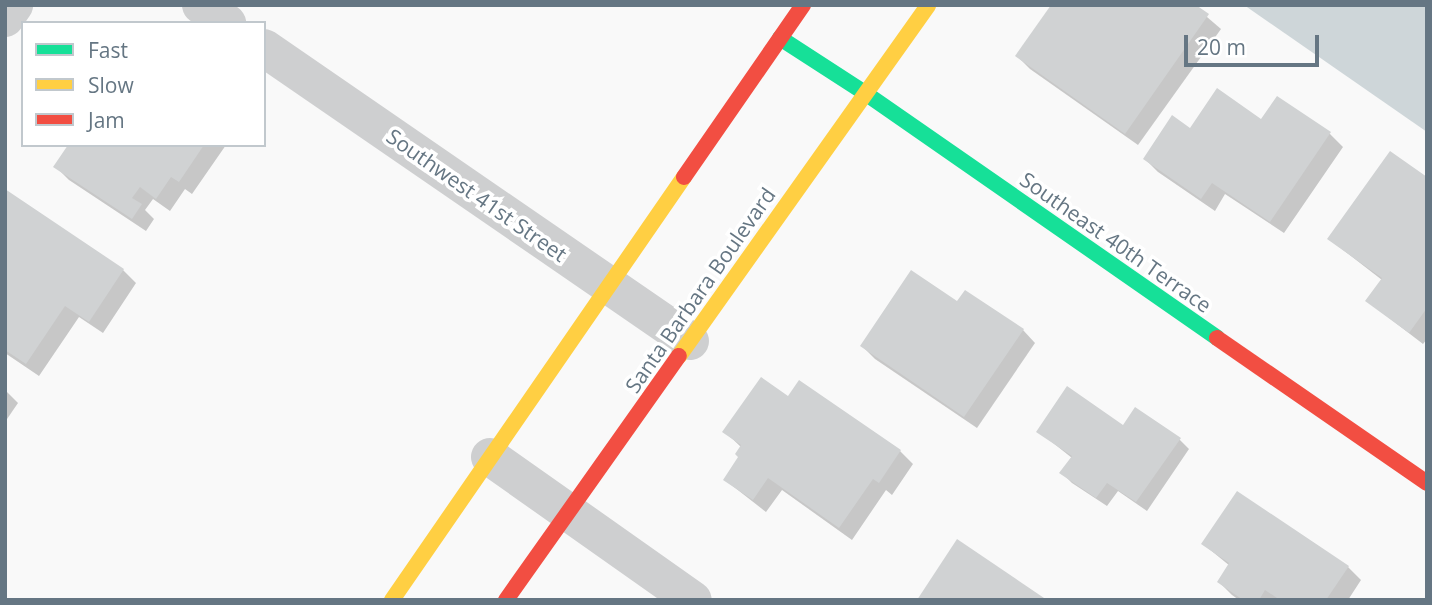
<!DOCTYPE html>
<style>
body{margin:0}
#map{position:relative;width:1432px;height:605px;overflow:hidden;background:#f9f9f9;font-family:"Open Sans",sans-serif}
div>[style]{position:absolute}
.water>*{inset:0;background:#ced6d9}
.shadow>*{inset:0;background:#0003}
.building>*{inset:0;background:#d0d2d3}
.street>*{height:38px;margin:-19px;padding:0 19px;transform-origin:19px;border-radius:19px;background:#cecfd0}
.fast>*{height:16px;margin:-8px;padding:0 8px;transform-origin:8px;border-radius:8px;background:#16e098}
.slow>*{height:16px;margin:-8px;padding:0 8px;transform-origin:8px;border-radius:8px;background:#ffcf43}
.jam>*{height:16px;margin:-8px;padding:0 8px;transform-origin:8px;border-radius:8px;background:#f24e42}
span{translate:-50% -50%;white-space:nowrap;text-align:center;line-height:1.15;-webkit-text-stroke:7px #fff;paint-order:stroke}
.street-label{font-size:21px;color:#657683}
.frame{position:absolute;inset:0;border:7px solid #657683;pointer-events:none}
.legend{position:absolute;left:21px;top:21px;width:245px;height:126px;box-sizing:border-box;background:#fff;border:2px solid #c1c8cd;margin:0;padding:9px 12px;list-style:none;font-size:21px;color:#657683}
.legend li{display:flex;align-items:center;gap:14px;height:35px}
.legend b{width:35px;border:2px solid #c1c8cd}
.scale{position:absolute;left:1184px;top:35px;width:135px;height:32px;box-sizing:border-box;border:4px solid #657683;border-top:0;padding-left:9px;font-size:21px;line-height:24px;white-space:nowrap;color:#657683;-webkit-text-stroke:5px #fff;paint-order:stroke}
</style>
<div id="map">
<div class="water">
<div style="clip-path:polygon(1244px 5px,1427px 5px,1427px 132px)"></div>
</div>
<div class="shadow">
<div style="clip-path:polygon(1193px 5px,1221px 29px,1138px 145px,1030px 69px,1017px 56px)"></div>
<div style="clip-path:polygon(1262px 121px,1330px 134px,1343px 147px,1284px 233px,1225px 194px,1215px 211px,1158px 172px,1145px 159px,1190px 130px)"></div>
<div style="clip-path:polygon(71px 145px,226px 145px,192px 194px,185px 189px,170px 211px,153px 199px,145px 210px,154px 219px,146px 231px,69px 180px,56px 167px)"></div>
<div style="clip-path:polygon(1427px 179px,1427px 339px,1423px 344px,1367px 301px,1382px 280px,1329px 239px)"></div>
<div style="clip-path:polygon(5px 191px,123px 270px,136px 283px,103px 333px,79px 317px,39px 376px,5px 353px)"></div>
<div style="clip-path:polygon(958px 304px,1023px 330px,1035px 343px,977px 428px,875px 359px,862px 346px)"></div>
<div style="clip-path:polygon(5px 390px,18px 403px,5px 422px)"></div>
<div style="clip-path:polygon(789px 398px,900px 451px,913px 464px,892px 495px,886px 490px,852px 540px,782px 490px,766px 512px,725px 480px,740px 458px,741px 447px,725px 432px)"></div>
<div style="clip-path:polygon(1123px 427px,1179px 439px,1189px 449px,1147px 511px,1118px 491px,1107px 506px,1072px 483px,1062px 473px,1072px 458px,1038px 431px)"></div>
<div style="clip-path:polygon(1238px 493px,1348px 567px,1361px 580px,1348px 600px,1239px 600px,1232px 595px,1219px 582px,1230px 566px,1203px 544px)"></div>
</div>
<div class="building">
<div style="clip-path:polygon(1051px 5px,1196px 5px,1209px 14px,1125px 134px,1015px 56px)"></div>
<div style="clip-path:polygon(1217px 88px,1261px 119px,1277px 96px,1331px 132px,1270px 222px,1212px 183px,1201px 199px,1143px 159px,1172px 115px,1190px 128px)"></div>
<div style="clip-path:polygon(68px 145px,204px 145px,179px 182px,171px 177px,156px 199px,140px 187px,132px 198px,142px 204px,132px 219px,53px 167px)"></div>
<div style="clip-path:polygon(1390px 151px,1427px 177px,1427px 308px,1409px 333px,1365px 301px,1382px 278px,1327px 239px)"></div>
<div style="clip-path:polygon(5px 189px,124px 269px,89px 322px,65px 306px,26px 364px,5px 350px)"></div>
<div style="clip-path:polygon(911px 270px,957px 301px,965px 290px,1024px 329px,964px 417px,860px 346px)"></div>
<div style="clip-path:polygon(761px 377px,788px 396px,799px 380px,901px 450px,879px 483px,873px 479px,839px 528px,768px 478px,753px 500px,723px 480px,738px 457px,735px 454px,741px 445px,722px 432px)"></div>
<div style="clip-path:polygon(1067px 386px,1123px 425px,1135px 407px,1181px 438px,1136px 502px,1107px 483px,1096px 498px,1059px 473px,1072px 456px,1036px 432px)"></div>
<div style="clip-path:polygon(1237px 491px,1349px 566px,1326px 600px,1280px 600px,1265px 590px,1259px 600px,1243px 600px,1217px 582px,1229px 563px,1201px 544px)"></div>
<div style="clip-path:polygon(957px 539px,1047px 600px,917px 600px)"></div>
</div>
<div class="street">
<div style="left:201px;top:5px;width:32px;rotate:35deg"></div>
<div style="left:5px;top:18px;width:16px;rotate:-55deg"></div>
<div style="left:264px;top:48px;width:517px;rotate:34.52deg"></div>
<div style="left:490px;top:457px;width:248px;rotate:35.2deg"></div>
</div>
<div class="fast">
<div style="left:780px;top:38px;width:101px;rotate:32.9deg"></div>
<div style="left:865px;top:93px;width:429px;rotate:34.8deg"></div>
</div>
<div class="slow">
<div style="left:679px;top:356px;width:430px;rotate:-54.6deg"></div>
<div style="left:392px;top:600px;width:514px;rotate:-55.38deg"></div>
</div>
<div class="jam">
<div style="left:684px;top:177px;width:209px;rotate:-55.3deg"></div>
<div style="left:1217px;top:338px;width:255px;rotate:34.6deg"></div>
<div style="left:506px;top:600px;width:299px;rotate:-54.7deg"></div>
</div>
<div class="street-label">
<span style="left:477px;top:195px;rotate:35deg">Southwest 41st Street</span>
<span style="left:1116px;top:242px;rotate:35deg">Southeast 40th Terrace</span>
<span style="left:700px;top:290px;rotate:-55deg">Santa Barbara Boulevard</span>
</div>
<div class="frame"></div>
<ul class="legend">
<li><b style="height:9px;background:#16e098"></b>Fast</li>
<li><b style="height:9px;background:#ffcf43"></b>Slow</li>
<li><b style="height:9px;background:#f24e42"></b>Jam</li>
</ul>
<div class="scale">20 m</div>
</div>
